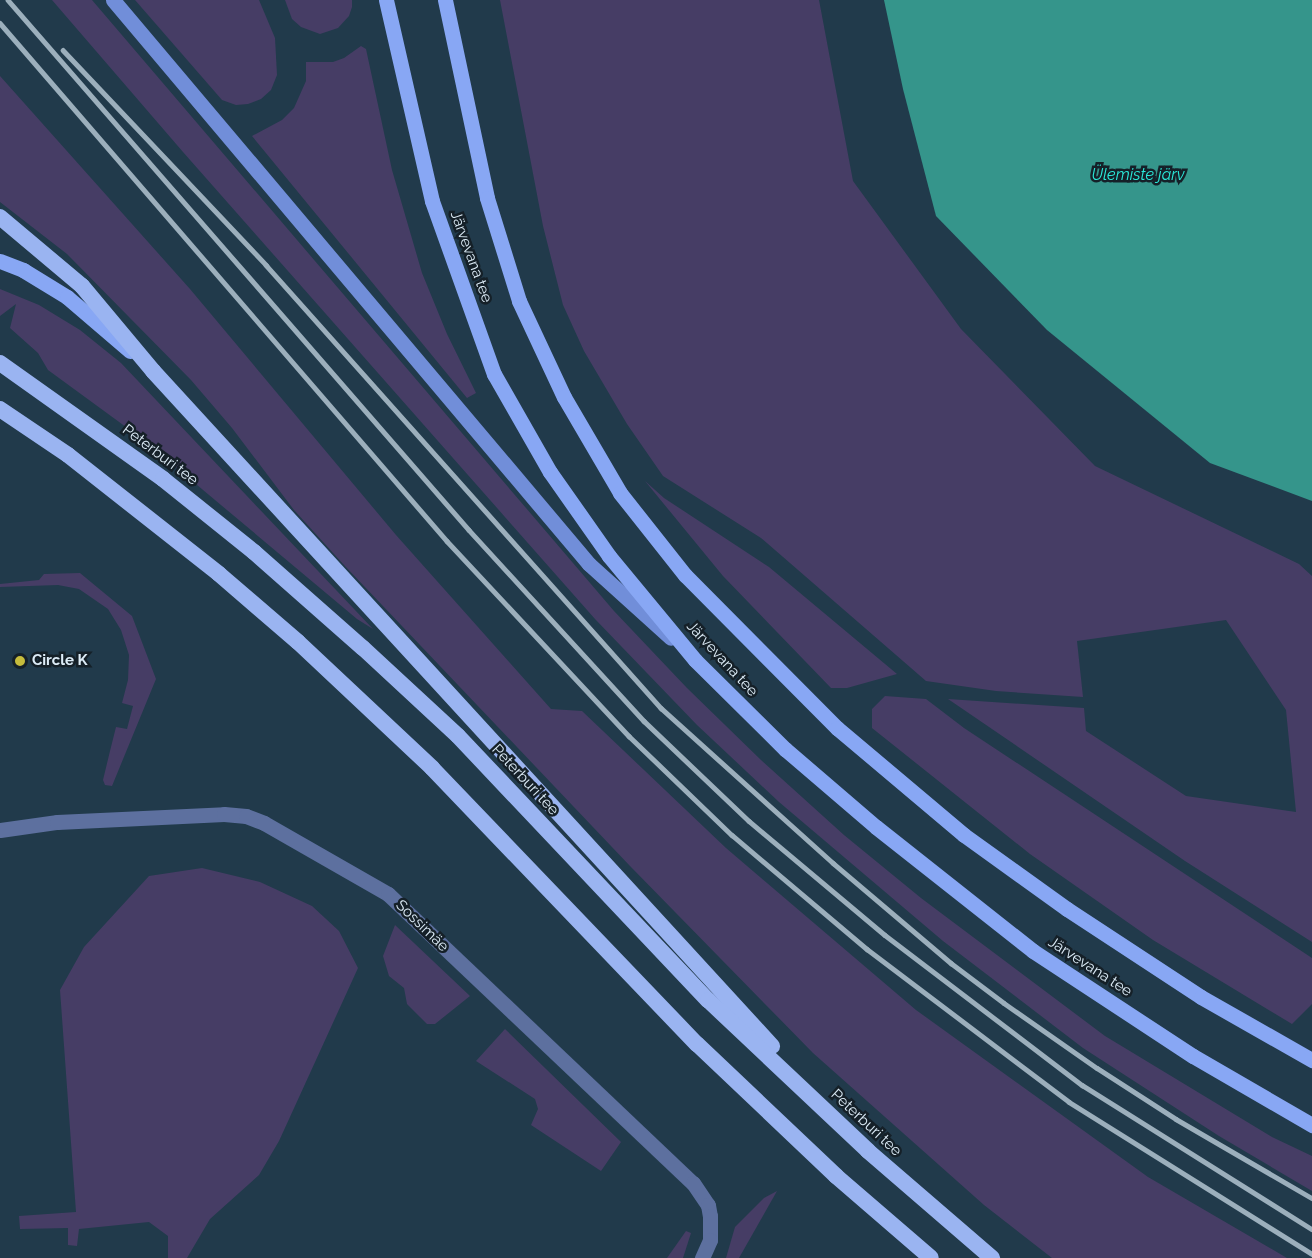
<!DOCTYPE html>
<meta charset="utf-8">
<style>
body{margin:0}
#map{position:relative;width:1312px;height:1258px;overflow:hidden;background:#213a4b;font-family:Raleway,sans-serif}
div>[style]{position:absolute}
.green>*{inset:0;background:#463d65}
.water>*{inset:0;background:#35958b}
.minor>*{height:15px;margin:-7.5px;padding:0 7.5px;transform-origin:7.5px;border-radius:7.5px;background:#5d709f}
.secondary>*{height:15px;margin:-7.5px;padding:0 7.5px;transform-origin:7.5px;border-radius:7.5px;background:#718ed9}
.primary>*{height:15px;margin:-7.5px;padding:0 7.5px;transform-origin:7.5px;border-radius:7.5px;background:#88a7f4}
.trunk>*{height:16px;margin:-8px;padding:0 8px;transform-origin:8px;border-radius:8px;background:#9ab4f1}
.rail>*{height:4.5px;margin:-2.25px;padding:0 2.25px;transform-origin:2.25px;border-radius:2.25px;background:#9cafbc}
.dots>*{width:16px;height:16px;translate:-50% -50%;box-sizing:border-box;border:3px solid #152028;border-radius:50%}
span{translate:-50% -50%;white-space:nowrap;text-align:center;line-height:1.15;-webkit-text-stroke:5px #152028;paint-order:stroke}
.street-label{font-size:15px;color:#ddecf7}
.poi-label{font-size:15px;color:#ddecf7;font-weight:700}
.left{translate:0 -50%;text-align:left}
.water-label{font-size:16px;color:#2ae9d9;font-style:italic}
</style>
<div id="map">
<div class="green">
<div style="clip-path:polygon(52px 0,92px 0,614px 611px,687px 688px,761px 760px,844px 835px,921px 898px,1105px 1036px,1272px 1137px,1312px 1156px,1312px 1191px,1219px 1136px,1083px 1048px,943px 941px,779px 802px,697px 725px,595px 619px,183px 152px)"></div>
<div style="clip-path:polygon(135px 0,259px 0,275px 38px,277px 75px,271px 90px,261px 99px,248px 104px,236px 105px,222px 100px)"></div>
<div style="clip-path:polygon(285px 0,352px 0,352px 7px,349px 16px,338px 28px,320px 34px,301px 27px,292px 19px)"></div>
<div style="clip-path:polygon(500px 0,819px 0,853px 181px,961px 329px,1095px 466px,1299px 564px,1312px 576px,1312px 942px,1185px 861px,948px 699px,1084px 708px,1086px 731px,1186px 796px,1296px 812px,1286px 710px,1226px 620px,1077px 641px,1083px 697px,996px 691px,926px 681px,761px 538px,663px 476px,627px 424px,584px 351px,563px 305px,543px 226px)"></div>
<div style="clip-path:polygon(361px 46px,366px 49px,392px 170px,422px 273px,447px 334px,476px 393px,467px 398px,252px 136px,282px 120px,294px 108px,306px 81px,306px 62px,333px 62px,344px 58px)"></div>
<div style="clip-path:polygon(0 76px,190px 289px,396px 535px,551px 709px,582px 711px,726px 848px,916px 1010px,1148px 1177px,1287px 1258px,1052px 1258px,984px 1205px,813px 1053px,630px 866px,344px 565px,294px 510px,232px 428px,191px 380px,67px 254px,0 202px)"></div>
<div style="clip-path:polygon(0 289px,39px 305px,80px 330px,121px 363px,373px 629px,357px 619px,141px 438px,48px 370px,38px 353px,10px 328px,16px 304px,0 316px)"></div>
<div style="clip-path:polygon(645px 481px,664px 498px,769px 567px,897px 674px,847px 688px,831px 688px,723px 576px)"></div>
<div style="clip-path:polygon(80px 573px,132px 616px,156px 679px,112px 786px,105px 785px,103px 780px,110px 751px,116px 727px,127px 729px,133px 706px,122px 703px,128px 680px,129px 655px,121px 630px,108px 609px,79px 589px,58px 585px,0 587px,0 584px,39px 580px,44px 574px)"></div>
<div style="clip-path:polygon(885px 696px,926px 699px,964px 728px,1312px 958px,1312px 1004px,1292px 1024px,1153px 940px,1030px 854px,872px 728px,872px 709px)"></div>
<div style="clip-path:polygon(202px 868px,260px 882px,312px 906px,339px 931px,358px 968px,279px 1141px,259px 1175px,210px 1219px,187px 1258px,168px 1258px,168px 1236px,149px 1222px,79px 1229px,77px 1246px,68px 1245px,68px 1228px,20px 1229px,19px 1216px,76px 1212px,60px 990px,84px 947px,149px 876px)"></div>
<div style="clip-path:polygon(395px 925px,470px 996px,435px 1024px,427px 1024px,407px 1004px,404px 988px,389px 976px,383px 956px)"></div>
<div style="clip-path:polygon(505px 1029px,621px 1142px,601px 1171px,531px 1125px,538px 1109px,535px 1099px,476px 1061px)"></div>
<div style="clip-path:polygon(777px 1191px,739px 1258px,726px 1258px,735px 1227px,764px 1198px)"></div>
<div style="clip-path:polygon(686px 1231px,691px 1233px,683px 1258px,667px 1258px)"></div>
</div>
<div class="water">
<div style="clip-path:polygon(884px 0,1312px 0,1312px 501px,1210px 463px,1047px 330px,936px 216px,903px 89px)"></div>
</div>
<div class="minor">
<div style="left:0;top:830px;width:58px;rotate:-8deg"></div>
<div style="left:57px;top:822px;width:167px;rotate:-2.7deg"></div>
<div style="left:224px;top:814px;width:22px;rotate:5deg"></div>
<div style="left:246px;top:816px;width:19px;rotate:21deg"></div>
<div style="left:264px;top:823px;width:143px;rotate:29.8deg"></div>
<div style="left:388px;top:894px;width:420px;rotate:43.5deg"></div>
<div style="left:693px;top:1183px;width:27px;rotate:56deg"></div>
<div style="left:708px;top:1205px;width:11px;rotate:80deg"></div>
<div style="left:710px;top:1216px;width:24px;rotate:90deg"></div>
<div style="left:710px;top:1240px;width:20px;rotate:114deg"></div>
</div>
<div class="secondary">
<div style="left:113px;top:0;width:738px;rotate:49.84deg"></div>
<div style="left:589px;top:564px;width:110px;rotate:42.1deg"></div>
</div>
<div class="primary">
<div style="left:386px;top:0;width:206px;rotate:77.1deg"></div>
<div style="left:432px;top:201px;width:184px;rotate:70.3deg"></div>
<div style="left:494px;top:374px;width:113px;rotate:60.3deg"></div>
<div style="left:550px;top:472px;width:103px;rotate:54.9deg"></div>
<div style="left:609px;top:556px;width:135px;rotate:50.4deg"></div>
<div style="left:695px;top:660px;width:127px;rotate:44.7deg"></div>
<div style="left:785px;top:749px;width:120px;rotate:40.6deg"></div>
<div style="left:876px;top:827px;width:200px;rotate:38.3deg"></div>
<div style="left:1033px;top:951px;width:191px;rotate:33.3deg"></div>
<div style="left:1193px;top:1056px;width:138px;rotate:30.1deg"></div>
<div style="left:445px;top:0;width:202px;rotate:78deg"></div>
<div style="left:487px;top:198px;width:108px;rotate:72.7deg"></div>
<div style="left:519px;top:301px;width:106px;rotate:64.9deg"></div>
<div style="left:564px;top:397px;width:111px;rotate:59.7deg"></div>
<div style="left:620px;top:493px;width:105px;rotate:51.6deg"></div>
<div style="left:685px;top:575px;width:216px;rotate:45.2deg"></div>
<div style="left:837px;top:728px;width:166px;rotate:40.1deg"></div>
<div style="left:964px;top:835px;width:127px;rotate:35.7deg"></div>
<div style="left:1067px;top:909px;width:160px;rotate:33.3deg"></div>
<div style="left:1201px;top:997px;width:128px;rotate:29.6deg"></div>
<div style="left:0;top:261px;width:25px;rotate:21deg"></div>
<div style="left:23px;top:270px;width:52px;rotate:31.5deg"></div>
<div style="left:67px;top:297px;width:83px;rotate:40.6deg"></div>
</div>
<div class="trunk">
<div style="left:0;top:217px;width:107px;rotate:40.1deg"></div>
<div style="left:82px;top:286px;width:111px;rotate:50.1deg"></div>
<div style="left:153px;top:371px;width:916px;rotate:47.48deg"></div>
<div style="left:0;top:363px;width:200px;rotate:35.4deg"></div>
<div style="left:163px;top:479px;width:117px;rotate:38.7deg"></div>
<div style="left:254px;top:552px;width:145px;rotate:41.4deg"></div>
<div style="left:363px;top:648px;width:129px;rotate:42.8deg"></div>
<div style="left:458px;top:736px;width:364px;rotate:46.6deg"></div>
<div style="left:708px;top:1000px;width:220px;rotate:43.3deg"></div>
<div style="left:868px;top:1151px;width:164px;rotate:40.8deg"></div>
<div style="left:0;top:409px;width:82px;rotate:34.1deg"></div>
<div style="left:68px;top:455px;width:192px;rotate:38.2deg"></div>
<div style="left:219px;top:574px;width:104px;rotate:40.7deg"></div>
<div style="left:298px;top:642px;width:184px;rotate:43.2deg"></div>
<div style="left:432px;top:768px;width:383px;rotate:46.2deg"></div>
<div style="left:697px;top:1044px;width:192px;rotate:43.5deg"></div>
<div style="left:836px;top:1176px;width:125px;rotate:40.8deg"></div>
</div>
<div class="rail">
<div style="left:8px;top:0;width:702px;rotate:48.98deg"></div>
<div style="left:469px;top:530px;width:259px;rotate:47.5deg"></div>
<div style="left:644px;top:721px;width:145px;rotate:43.6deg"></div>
<div style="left:749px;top:821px;width:177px;rotate:40deg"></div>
<div style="left:885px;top:935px;width:248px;rotate:37.3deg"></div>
<div style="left:1082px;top:1085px;width:271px;rotate:32.1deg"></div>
<div style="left:0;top:23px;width:684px;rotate:49.21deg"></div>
<div style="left:447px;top:541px;width:267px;rotate:47deg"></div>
<div style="left:629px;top:736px;width:143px;rotate:43.9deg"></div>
<div style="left:732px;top:835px;width:177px;rotate:40.2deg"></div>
<div style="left:867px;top:949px;width:253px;rotate:37.1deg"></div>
<div style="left:1069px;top:1102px;width:287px;rotate:32deg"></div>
<div style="left:63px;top:50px;width:296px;rotate:46.6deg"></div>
<div style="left:266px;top:265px;width:594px;rotate:48.28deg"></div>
<div style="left:661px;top:708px;width:232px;rotate:42deg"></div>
<div style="left:833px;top:863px;width:155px;rotate:40.3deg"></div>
<div style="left:951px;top:963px;width:66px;rotate:37deg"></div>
<div style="left:1004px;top:1003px;width:113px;rotate:35deg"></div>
<div style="left:1097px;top:1068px;width:94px;rotate:32.8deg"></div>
<div style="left:1176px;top:1119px;width:157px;rotate:30.2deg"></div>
</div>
<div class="dots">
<div style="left:20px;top:661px;background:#c6bc3c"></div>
</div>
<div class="street-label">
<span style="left:471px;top:257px;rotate:70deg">Järvevana tee</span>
<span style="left:160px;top:455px;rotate:37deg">Peterburi tee</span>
<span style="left:722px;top:659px;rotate:47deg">Järvevana tee</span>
<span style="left:525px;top:780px;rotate:47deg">Peterburi tee</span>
<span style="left:422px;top:926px;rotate:44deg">Sossimäe</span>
<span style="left:1090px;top:967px;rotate:33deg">Järvevana tee</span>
<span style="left:866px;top:1123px;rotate:43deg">Peterburi tee</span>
</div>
<div class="poi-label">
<span class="left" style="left:32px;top:661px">Circle K</span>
</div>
<div class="water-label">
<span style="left:1138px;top:175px">Ülemiste järv</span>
</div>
</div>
